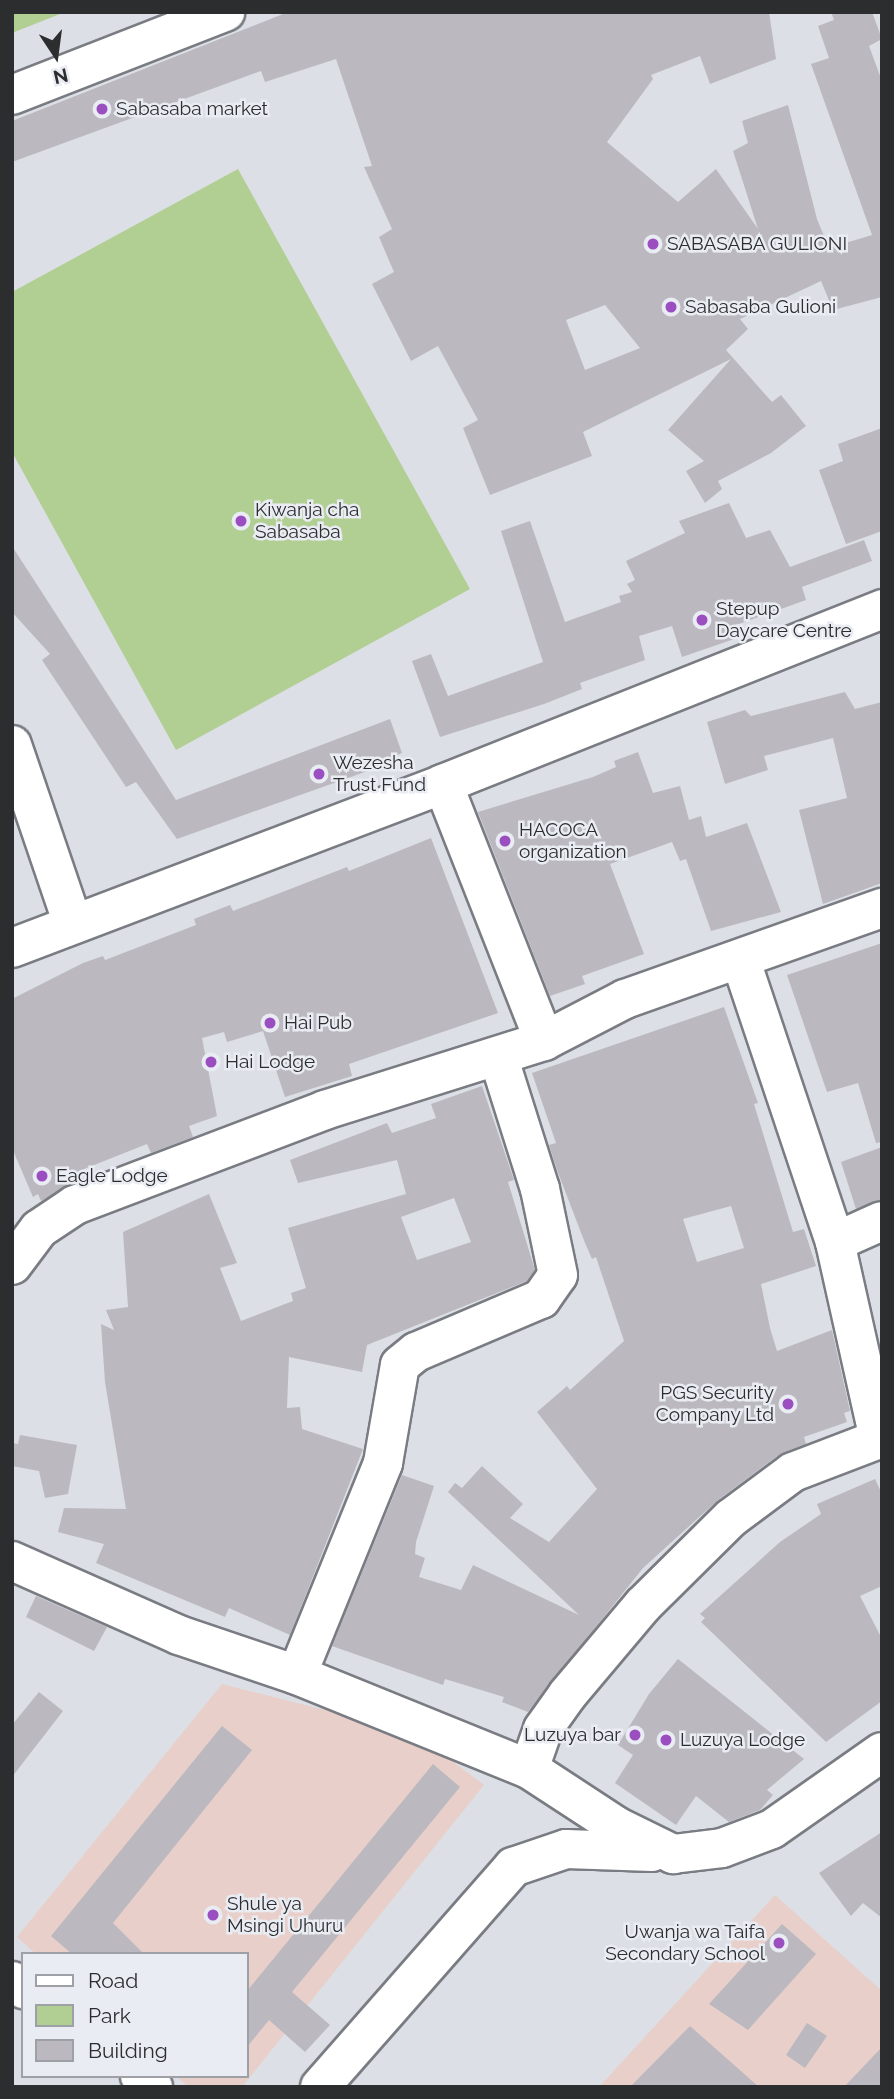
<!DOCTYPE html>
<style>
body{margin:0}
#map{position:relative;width:894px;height:2099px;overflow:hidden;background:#dcdfe5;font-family:Raleway,sans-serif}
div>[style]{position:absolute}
.education>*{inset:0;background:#e8cfc9}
.green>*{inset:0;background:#b1cf92}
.building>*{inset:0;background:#bbb9bf}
.roads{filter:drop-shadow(2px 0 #797c82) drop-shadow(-2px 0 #797c82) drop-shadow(0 2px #797c82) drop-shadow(0 -2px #797c82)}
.minor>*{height:38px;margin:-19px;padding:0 19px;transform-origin:19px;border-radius:19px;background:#fff}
.dots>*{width:19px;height:19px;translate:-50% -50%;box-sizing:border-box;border:4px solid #e9ecf3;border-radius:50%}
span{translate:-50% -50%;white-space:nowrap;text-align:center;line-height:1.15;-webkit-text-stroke:5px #e9ecf3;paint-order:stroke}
.poi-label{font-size:19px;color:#2c2d2f}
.left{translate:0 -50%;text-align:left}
.right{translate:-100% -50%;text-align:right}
.frame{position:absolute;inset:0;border:14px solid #2c2d2f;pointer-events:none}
.legend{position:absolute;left:21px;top:1952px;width:228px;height:126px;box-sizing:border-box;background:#e9ecf3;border:2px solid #9da0a5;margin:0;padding:9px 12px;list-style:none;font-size:21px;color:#2c2d2f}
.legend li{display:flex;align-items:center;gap:14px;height:35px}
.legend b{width:35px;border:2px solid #9da0a5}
.north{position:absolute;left:21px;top:21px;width:70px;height:70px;-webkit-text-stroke:5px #e9ecf3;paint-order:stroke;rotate:167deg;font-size:19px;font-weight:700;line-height:28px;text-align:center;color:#2c2d2f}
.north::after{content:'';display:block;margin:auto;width:24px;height:32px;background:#2c2d2f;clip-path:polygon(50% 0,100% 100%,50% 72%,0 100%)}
</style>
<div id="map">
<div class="education">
<div style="clip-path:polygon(222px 1684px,415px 1733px,484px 1785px,242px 2087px,188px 2087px,176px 2076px,247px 2076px,247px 1954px,36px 1954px,17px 1937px)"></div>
<div style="clip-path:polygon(775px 1895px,882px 1991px,882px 2087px,599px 2087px)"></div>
</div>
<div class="green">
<div style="clip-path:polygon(12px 12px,65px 12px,12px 33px)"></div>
<div style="clip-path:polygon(238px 169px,470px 589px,176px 750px,12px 452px,12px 292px)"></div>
</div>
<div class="building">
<div style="clip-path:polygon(evenodd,288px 12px,769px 12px,776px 59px,710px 84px,700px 56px,651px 75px,653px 79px,607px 142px,678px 202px,716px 169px,758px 229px,733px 151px,748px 143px,742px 121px,788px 105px,817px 219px,829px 248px,872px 235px,811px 64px,829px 58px,818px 26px,834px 20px,831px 12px,872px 12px,882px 39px,869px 46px,882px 81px,882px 297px,833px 310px,821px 281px,740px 319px,748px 329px,726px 350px,772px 402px,781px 395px,806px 426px,771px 453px,718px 481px,722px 489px,705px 503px,686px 471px,704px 461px,668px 430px,731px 359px,583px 432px,592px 456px,490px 495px,463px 428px,478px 420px,438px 346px,411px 361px,372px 284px,394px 272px,379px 237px,392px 229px,364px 167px,372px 166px,336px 59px,265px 82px,261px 71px,12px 162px,12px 121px,288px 12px,605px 305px,640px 348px,585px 370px,566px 320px,605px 305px)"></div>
<div style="clip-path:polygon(882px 428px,882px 531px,846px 544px,819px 470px,843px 461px,838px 444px)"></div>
<div style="clip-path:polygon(729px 503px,746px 538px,770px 530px,790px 567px,864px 540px,872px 561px,802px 587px,806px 600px,736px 625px,740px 637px,682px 657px,672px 626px,639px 636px,645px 660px,580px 683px,582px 689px,544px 704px,440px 737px,412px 661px,431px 654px,448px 696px,543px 662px,501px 531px,530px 521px,565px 622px,621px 602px,619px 596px,632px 592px,627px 584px,635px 580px,626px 561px,685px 533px,679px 521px)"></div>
<div style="clip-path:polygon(12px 546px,176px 800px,390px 719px,402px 753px,388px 759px,390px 763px,177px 839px,136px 782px,126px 787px,42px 660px,50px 654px,12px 612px)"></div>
<div style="clip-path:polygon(845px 692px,855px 709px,882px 702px,882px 883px,823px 904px,799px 810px,847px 798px,833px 738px,764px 756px,768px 770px,725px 784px,707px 722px,745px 710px,751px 716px)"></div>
<div style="clip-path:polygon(638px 752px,653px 793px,680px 786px,689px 820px,701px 816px,706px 837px,747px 823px,781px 912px,711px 931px,686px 859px,680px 861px,672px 842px,610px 864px,644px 954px,582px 976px,585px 984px,550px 996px,478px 812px,593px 777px,616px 767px,614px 761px)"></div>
<div style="clip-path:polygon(431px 838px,498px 1013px,349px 1064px,352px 1076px,285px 1097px,263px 1031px,227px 1042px,224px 1032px,202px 1038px,217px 1116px,189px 1126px,193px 1137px,151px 1153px,147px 1144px,84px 1169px,77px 1175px,80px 1180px,41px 1201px,38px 1194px,33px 1197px,12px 1148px,12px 999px,83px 963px,103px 956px,105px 960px,196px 925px,194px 919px,230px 905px,233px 911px,347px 867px,349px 871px)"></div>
<div style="clip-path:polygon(882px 943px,882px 1142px,876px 1143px,858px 1083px,827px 1092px,787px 975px)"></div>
<div style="clip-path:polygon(evenodd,724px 1007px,758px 1103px,754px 1104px,793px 1232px,804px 1229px,816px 1266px,761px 1284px,770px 1328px,777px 1351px,832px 1330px,850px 1411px,844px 1413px,847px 1422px,804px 1437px,806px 1444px,780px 1454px,718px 1500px,643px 1568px,528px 1712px,502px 1702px,504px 1697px,445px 1679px,443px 1685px,332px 1646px,402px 1475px,434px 1486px,416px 1542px,415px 1554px,425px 1558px,419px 1577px,461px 1590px,473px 1565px,579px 1615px,448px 1492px,455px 1483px,462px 1488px,482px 1466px,523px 1504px,510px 1518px,549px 1542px,597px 1489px,537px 1412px,567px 1386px,570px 1390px,624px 1341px,596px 1257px,592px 1259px,585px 1243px,557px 1170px,549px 1145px,556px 1143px,532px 1073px,724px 1007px,731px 1206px,744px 1248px,697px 1262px,683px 1219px,731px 1206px)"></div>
<div style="clip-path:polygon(evenodd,482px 1086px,514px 1180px,508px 1182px,535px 1270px,527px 1281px,367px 1345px,362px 1372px,289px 1357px,287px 1408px,300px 1407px,302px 1429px,363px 1449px,290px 1635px,229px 1608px,225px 1617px,96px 1563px,104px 1544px,58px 1532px,64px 1508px,126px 1509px,105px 1382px,101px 1324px,114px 1330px,106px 1310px,128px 1307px,123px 1232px,209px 1194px,237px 1263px,220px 1268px,241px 1321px,293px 1301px,291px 1293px,306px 1288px,288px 1228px,406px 1194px,397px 1160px,298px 1183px,290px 1160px,387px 1123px,392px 1133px,436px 1118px,431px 1104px,482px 1086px,454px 1198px,471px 1242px,417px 1260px,401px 1217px,454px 1198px)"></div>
<div style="clip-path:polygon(882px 1147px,882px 1200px,856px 1209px,841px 1162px)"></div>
<div style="clip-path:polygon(20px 1435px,77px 1445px,68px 1494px,45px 1498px,39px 1471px,12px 1466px,12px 1443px,18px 1444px)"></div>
<div style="clip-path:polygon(875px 1479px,882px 1494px,882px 1586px,860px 1596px,882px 1639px,882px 1701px,826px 1742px,701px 1622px,705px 1618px,700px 1614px,780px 1542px,821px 1514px,817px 1504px)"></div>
<div style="clip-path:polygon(36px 1596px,107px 1627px,94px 1651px,26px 1617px)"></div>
<div style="clip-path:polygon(678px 1659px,804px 1759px,767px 1790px,773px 1795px,760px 1810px,729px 1822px,696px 1796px,676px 1825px,615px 1783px,633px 1755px,618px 1745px,649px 1694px)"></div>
<div style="clip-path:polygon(39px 1692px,63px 1711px,12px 1777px,12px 1725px)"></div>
<div style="clip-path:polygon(222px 1726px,252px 1750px,113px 1923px,144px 1954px,72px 1954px,51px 1936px)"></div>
<div style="clip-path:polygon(433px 1764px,460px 1787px,292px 1992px,330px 2025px,305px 2052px,269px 2020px,247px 2047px,247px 1991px)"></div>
<div style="clip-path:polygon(882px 1832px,882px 1918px,863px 1903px,851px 1916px,819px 1873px)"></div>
<div style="clip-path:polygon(782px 1924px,816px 1954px,748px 2030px,709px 2004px)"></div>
<div style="clip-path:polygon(807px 2023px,827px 2036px,805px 2068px,786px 2055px)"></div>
<div style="clip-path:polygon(690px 2026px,759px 2087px,630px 2087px)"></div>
<div style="clip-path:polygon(882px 2047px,882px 2087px,844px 2087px)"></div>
</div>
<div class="roads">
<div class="minor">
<div style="left:12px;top:95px;width:229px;rotate:-21.3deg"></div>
<div style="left:12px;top:745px;width:189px;rotate:71.2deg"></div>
<div style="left:443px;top:784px;width:276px;rotate:68.5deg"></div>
<div style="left:12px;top:948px;width:461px;rotate:-20.8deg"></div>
<div style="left:443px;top:784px;width:473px;rotate:-21.7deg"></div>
<div style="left:741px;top:961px;width:296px;rotate:71.5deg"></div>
<div style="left:835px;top:1242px;width:202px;rotate:77.4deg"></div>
<div style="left:835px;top:1242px;width:51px;rotate:-24.1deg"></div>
<div style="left:12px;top:1265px;width:45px;rotate:-53.1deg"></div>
<div style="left:39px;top:1229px;width:43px;rotate:-33.7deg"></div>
<div style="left:75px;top:1205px;width:267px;rotate:-20.8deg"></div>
<div style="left:325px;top:1110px;width:230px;rotate:-17.5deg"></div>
<div style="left:544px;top:1041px;width:91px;rotate:-27.4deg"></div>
<div style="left:625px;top:999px;width:273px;rotate:-19.5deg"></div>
<div style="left:12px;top:1561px;width:183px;rotate:23.9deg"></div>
<div style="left:179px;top:1635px;width:125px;rotate:18.7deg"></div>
<div style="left:297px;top:1675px;width:250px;rotate:22.1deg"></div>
<div style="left:529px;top:1769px;width:104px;rotate:33.2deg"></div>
<div style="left:616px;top:1826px;width:64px;rotate:26.2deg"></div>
<div style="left:673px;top:1854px;width:49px;rotate:-7deg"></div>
<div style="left:722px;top:1848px;width:53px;rotate:-20.8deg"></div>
<div style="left:772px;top:1829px;width:134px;rotate:-35deg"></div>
<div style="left:297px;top:1675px;width:229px;rotate:-67.9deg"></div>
<div style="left:383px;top:1463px;width:99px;rotate:-80.2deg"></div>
<div style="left:400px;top:1365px;width:21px;rotate:-39deg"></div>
<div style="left:416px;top:1352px;width:136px;rotate:-23deg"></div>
<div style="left:541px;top:1299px;width:29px;rotate:-55deg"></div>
<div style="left:558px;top:1275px;width:88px;rotate:-101.8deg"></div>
<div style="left:540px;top:1189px;width:139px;rotate:-107.5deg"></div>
<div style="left:529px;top:1769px;width:42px;rotate:-70.7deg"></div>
<div style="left:543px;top:1729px;width:43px;rotate:-54.5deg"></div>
<div style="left:568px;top:1694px;width:116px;rotate:-49.9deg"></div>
<div style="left:643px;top:1605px;width:124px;rotate:-44.7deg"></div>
<div style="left:731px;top:1518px;width:77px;rotate:-36.6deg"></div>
<div style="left:793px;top:1472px;width:95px;rotate:-20.9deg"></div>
<div style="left:12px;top:1981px;width:14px;rotate:36deg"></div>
<div style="left:140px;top:2076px;width:17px;rotate:40deg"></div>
<div style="left:320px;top:2087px;width:293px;rotate:-48.7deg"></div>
<div style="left:513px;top:1867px;width:56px;rotate:-18.8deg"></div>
<div style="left:566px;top:1849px;width:86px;rotate:2deg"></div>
</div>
</div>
<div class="dots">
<div style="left:102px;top:109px;background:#9a4ec0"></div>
<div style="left:653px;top:244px;background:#9a4ec0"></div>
<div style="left:671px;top:307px;background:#9a4ec0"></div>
<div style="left:241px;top:521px;background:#9a4ec0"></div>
<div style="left:702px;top:620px;background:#9a4ec0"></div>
<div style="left:319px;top:774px;background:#9a4ec0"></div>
<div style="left:505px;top:841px;background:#9a4ec0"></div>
<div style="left:270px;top:1023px;background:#9a4ec0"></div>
<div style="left:211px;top:1062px;background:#9a4ec0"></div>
<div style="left:42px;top:1176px;background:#9a4ec0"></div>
<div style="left:788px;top:1404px;background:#9a4ec0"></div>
<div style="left:635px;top:1735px;background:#9a4ec0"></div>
<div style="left:666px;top:1740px;background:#9a4ec0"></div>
<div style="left:213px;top:1915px;background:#9a4ec0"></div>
<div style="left:779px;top:1943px;background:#9a4ec0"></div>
</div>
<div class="poi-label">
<span class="left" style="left:116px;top:109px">Sabasaba market</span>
<span class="left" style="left:667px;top:244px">SABASABA GULIONI</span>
<span class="left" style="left:685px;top:307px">Sabasaba Gulioni</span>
<span class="left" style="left:255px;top:521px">Kiwanja cha<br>Sabasaba</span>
<span class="left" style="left:716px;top:620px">Stepup<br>Daycare Centre</span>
<span class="left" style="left:333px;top:774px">Wezesha<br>Trust Fund</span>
<span class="left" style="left:519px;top:841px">HACOCA<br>organization</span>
<span class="left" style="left:284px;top:1023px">Hai Pub</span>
<span class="left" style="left:225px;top:1062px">Hai Lodge</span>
<span class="left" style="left:56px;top:1176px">Eagle Lodge</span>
<span class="right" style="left:774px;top:1404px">PGS Security<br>Company Ltd</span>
<span class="right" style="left:621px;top:1735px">Luzuya bar</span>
<span class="left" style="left:680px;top:1740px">Luzuya Lodge</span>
<span class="left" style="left:227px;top:1915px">Shule ya<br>Msingi Uhuru</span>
<span class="right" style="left:765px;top:1943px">Uwanja wa Taifa<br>Secondary School</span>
</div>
<div class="frame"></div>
<ul class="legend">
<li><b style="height:9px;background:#fff"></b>Road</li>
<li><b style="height:19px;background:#b1cf92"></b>Park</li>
<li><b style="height:19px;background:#bbb9bf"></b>Building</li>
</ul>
<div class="north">N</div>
</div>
